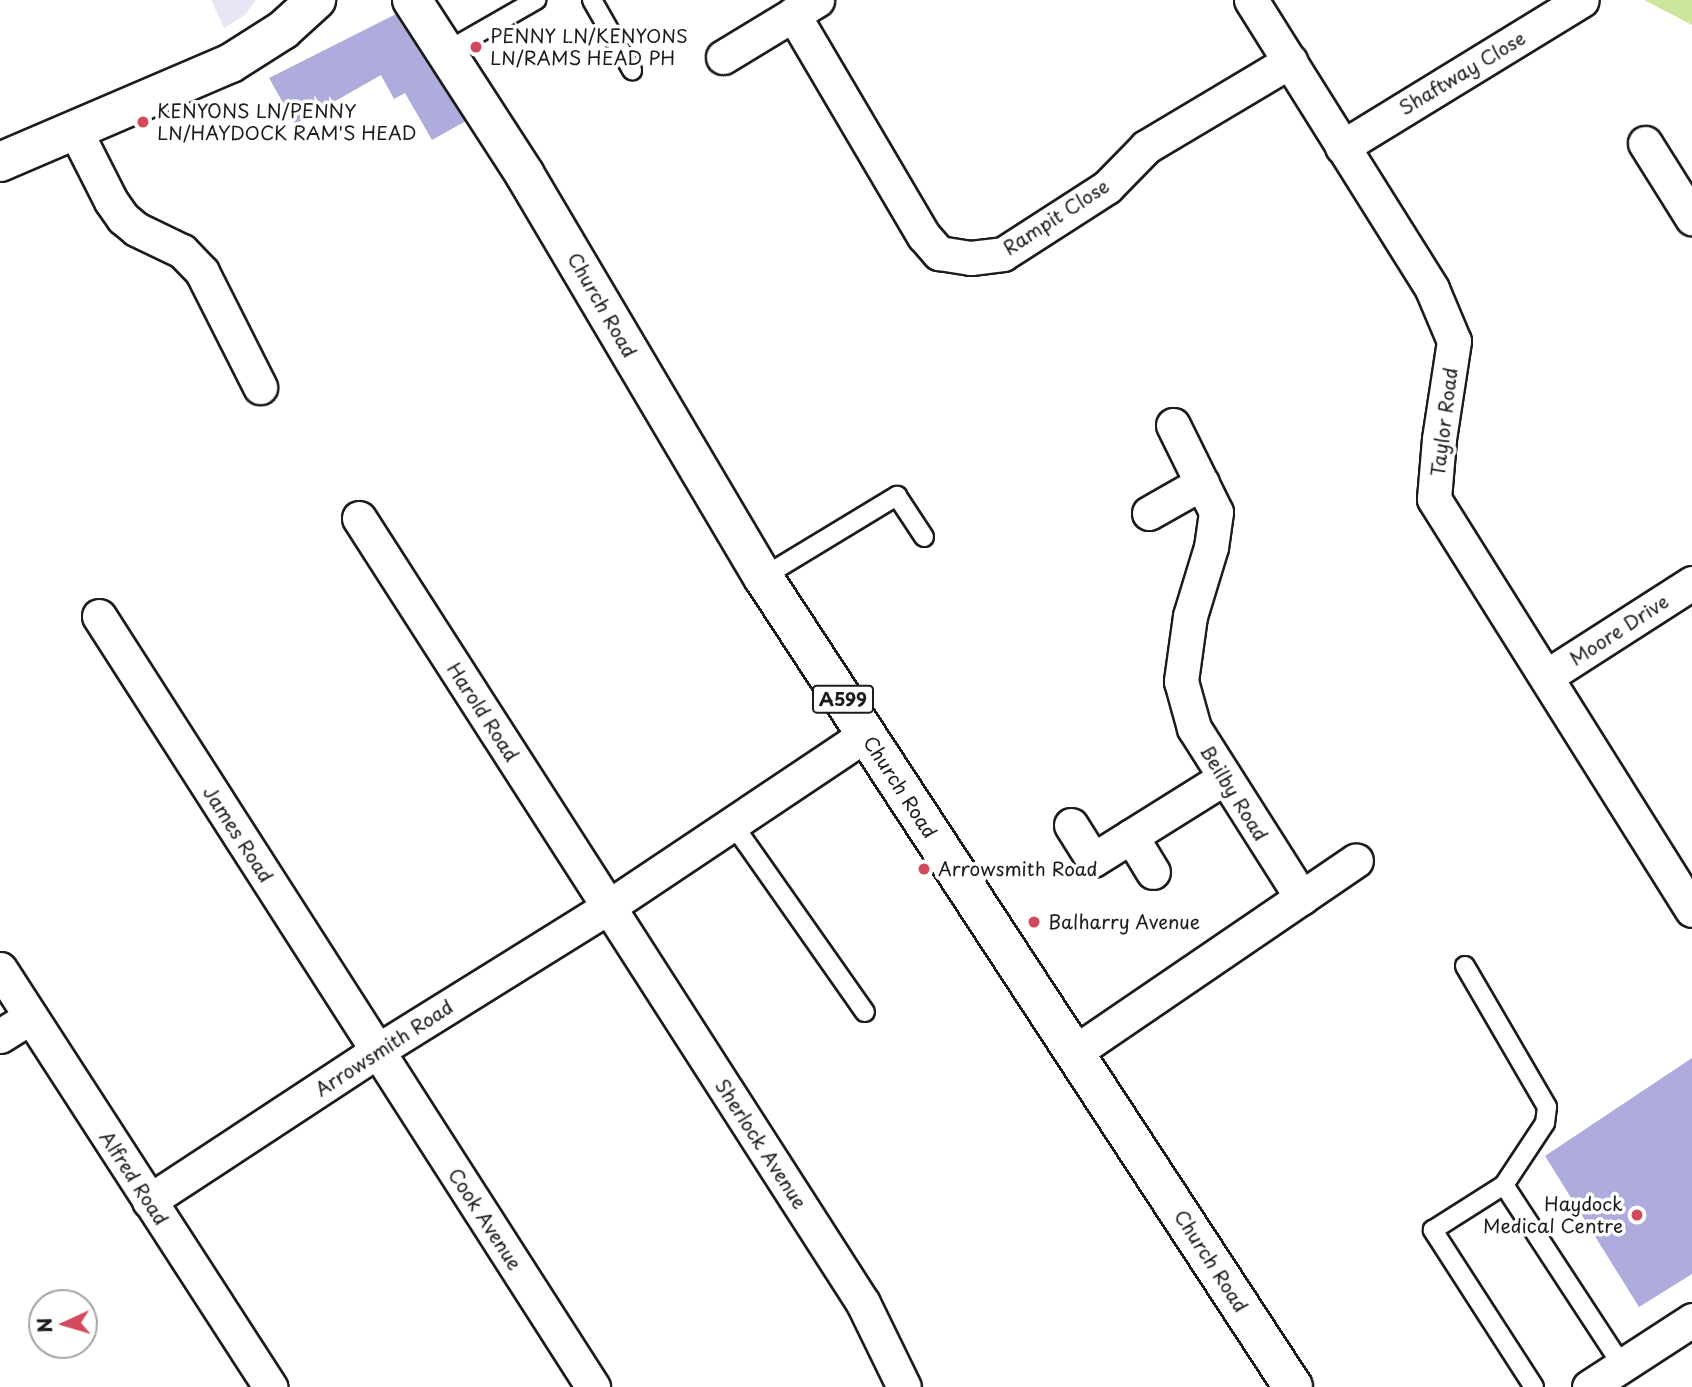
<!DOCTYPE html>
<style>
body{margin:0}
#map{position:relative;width:1692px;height:1387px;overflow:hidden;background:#fff;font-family:"Playpen Sans",sans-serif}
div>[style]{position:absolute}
.built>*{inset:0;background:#e6e6f5}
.green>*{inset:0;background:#cce69c}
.building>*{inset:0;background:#adacdd}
.roads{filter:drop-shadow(2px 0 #1c1c1c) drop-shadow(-2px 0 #1c1c1c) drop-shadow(0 2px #1c1c1c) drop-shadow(0 -2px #1c1c1c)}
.lane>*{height:18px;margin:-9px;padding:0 9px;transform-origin:9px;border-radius:9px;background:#fff}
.street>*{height:33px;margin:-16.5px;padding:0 16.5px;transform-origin:16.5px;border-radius:16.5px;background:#fff}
.secondary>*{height:38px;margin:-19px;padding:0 19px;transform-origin:19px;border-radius:19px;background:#fff}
.primary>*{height:38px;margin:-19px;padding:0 19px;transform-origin:19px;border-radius:19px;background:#fff}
.dots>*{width:19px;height:19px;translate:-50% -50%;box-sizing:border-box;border:4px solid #fff;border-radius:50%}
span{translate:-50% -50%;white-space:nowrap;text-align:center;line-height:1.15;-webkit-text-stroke:7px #fff;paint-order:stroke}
.shield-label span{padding:2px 5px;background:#fff;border:2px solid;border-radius:5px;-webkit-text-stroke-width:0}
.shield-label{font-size:18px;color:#1c1c1c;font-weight:700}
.poi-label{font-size:19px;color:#1c1c1c}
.left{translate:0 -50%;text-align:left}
.right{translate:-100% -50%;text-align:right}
.street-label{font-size:19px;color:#1c1c1c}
.north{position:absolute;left:28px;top:1289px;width:70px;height:70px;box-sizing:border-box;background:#fff;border:2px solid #a4a4a4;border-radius:50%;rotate:266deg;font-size:19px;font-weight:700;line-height:28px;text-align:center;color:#1c1c1c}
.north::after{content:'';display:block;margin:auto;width:24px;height:32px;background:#d1495b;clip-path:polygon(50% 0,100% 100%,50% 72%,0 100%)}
</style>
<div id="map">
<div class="built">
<div style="clip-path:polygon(211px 0,256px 0,245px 15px,224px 28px)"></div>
</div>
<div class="green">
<div style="clip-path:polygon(1644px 0,1692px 0,1692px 25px)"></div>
</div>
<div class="building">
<div style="clip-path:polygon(404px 10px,475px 116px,432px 140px,405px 93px,394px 99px,381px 75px,295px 124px,269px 78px)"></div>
<div style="clip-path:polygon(1692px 1058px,1692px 1274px,1639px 1307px,1545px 1156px)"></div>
</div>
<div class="roads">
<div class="lane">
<div style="left:592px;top:0;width:81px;rotate:60.3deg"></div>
<div style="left:447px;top:51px;width:103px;rotate:-29.8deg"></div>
<div style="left:763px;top:577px;width:157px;rotate:-31.2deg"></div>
<div style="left:897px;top:496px;width:49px;rotate:56.6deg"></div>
<div style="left:732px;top:823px;width:231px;rotate:54.9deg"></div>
<div style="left:1465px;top:966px;width:163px;rotate:59.8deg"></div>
<div style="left:1547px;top:1107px;width:16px;rotate:97deg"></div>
<div style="left:1545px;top:1123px;width:74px;rotate:123.5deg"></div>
<div style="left:1534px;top:1387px;width:187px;rotate:-122.8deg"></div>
<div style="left:1433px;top:1230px;width:84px;rotate:-32.4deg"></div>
<div style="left:1504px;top:1185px;width:215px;rotate:56.8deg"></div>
</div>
<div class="street">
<div style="left:1251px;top:0;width:341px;rotate:57.9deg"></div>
<div style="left:1432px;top:289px;width:56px;rotate:67.1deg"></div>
<div style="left:1454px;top:341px;width:99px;rotate:98.7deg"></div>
<div style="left:1439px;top:439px;width:60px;rotate:94.8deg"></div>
<div style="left:1434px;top:499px;width:485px;rotate:57.9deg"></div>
<div style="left:793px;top:14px;width:258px;rotate:59.5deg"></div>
<div style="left:924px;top:236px;width:23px;rotate:49deg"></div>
<div style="left:939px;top:253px;width:32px;rotate:9deg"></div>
<div style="left:971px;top:258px;width:32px;rotate:-7deg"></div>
<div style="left:1003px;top:254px;width:124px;rotate:-32.8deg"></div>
<div style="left:1107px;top:187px;width:56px;rotate:-45.7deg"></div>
<div style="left:1146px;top:147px;width:168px;rotate:-30.8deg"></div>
<div style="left:723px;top:57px;width:110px;rotate:-31.2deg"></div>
<div style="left:76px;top:132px;width:77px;rotate:63.1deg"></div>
<div style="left:111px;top:201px;width:21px;rotate:55deg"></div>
<div style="left:123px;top:218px;width:17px;rotate:40deg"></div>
<div style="left:136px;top:229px;width:51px;rotate:25.6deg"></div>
<div style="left:182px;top:251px;width:29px;rotate:46deg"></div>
<div style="left:202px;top:272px;width:129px;rotate:63.2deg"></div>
<div style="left:1645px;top:143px;width:89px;rotate:57.9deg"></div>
<div style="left:1342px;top:147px;width:281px;rotate:-31.5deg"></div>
<div style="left:1173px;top:425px;width:97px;rotate:63.7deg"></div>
<div style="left:1216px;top:512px;width:35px;rotate:98deg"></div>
<div style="left:1211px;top:547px;width:72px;rotate:106.9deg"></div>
<div style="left:1190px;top:616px;width:66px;rotate:97.9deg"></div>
<div style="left:1181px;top:681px;width:49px;rotate:74.5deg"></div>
<div style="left:1194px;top:728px;width:201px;rotate:57.6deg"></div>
<div style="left:1149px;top:513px;width:61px;rotate:-29.5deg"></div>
<div style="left:359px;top:518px;width:933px;rotate:57.3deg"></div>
<div style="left:863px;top:1303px;width:93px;rotate:64deg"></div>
<div style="left:99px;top:616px;width:916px;rotate:57.35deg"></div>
<div style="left:1547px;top:676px;width:172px;rotate:-32.7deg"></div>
<div style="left:1071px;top:825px;width:41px;rotate:57.8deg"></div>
<div style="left:1093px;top:860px;width:155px;rotate:-32deg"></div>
<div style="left:1131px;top:836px;width:42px;rotate:58.6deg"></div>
<div style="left:0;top:969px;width:498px;rotate:57.1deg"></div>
<div style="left:0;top:1036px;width:36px;rotate:-32deg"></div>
<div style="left:1075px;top:1052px;width:340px;rotate:-34.3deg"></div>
<div style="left:149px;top:1201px;width:273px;rotate:-33.3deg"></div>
<div style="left:377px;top:1051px;width:272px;rotate:-31.9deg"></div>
<div style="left:608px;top:907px;width:311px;rotate:-33.8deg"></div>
<div style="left:1589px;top:1387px;width:123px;rotate:-33deg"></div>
</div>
<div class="secondary">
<div style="left:0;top:162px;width:251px;rotate:-23.2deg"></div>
<div style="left:231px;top:63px;width:62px;rotate:-32.4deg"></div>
<div style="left:283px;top:30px;width:45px;rotate:-42.3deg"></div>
</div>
<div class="primary">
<div style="left:412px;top:0;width:208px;rotate:57.1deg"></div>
<div style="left:525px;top:175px;width:467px;rotate:59.4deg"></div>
<div style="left:763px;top:577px;width:968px;rotate:56.8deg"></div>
</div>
</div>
<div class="dots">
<div style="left:476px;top:47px;background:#d1495b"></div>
<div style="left:143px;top:122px;background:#d1495b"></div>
<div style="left:924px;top:869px;background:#d1495b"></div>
<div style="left:1034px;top:922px;background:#d1495b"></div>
<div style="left:1637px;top:1215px;background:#d1495b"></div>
</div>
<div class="shield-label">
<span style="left:843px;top:699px">A599</span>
</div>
<div class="poi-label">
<span class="left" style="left:490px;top:47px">PENNY LN/KENYONS<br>LN/RAMS HEAD PH</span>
<span class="left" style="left:157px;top:122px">KENYONS LN/PENNY<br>LN/HAYDOCK RAM'S HEAD</span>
<span class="left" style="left:938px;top:869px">Arrowsmith Road</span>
<span class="left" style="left:1048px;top:922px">Balharry Avenue</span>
<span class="right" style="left:1623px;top:1215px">Haydock<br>Medical Centre</span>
</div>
<div class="street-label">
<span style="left:1462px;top:73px;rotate:-31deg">Shaftway Close</span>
<span style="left:1056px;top:217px;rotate:-33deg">Rampit Close</span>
<span style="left:602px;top:305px;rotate:60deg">Church Road</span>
<span style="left:1444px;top:422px;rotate:-83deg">Taylor Road</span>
<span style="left:1619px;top:630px;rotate:-33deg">Moore Drive</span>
<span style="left:483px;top:712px;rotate:57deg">Harold Road</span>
<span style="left:900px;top:787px;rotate:57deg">Church Road</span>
<span style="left:1234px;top:793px;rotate:58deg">Beilby Road</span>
<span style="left:238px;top:834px;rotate:57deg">James Road</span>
<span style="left:384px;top:1048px;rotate:-33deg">Arrowsmith Road</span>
<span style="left:761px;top:1144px;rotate:57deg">Sherlock Avenue</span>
<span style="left:134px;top:1178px;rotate:57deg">Alfred Road</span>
<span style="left:485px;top:1219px;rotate:57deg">Cook Avenue</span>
<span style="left:1211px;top:1261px;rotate:57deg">Church Road</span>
</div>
<div class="north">N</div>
</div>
